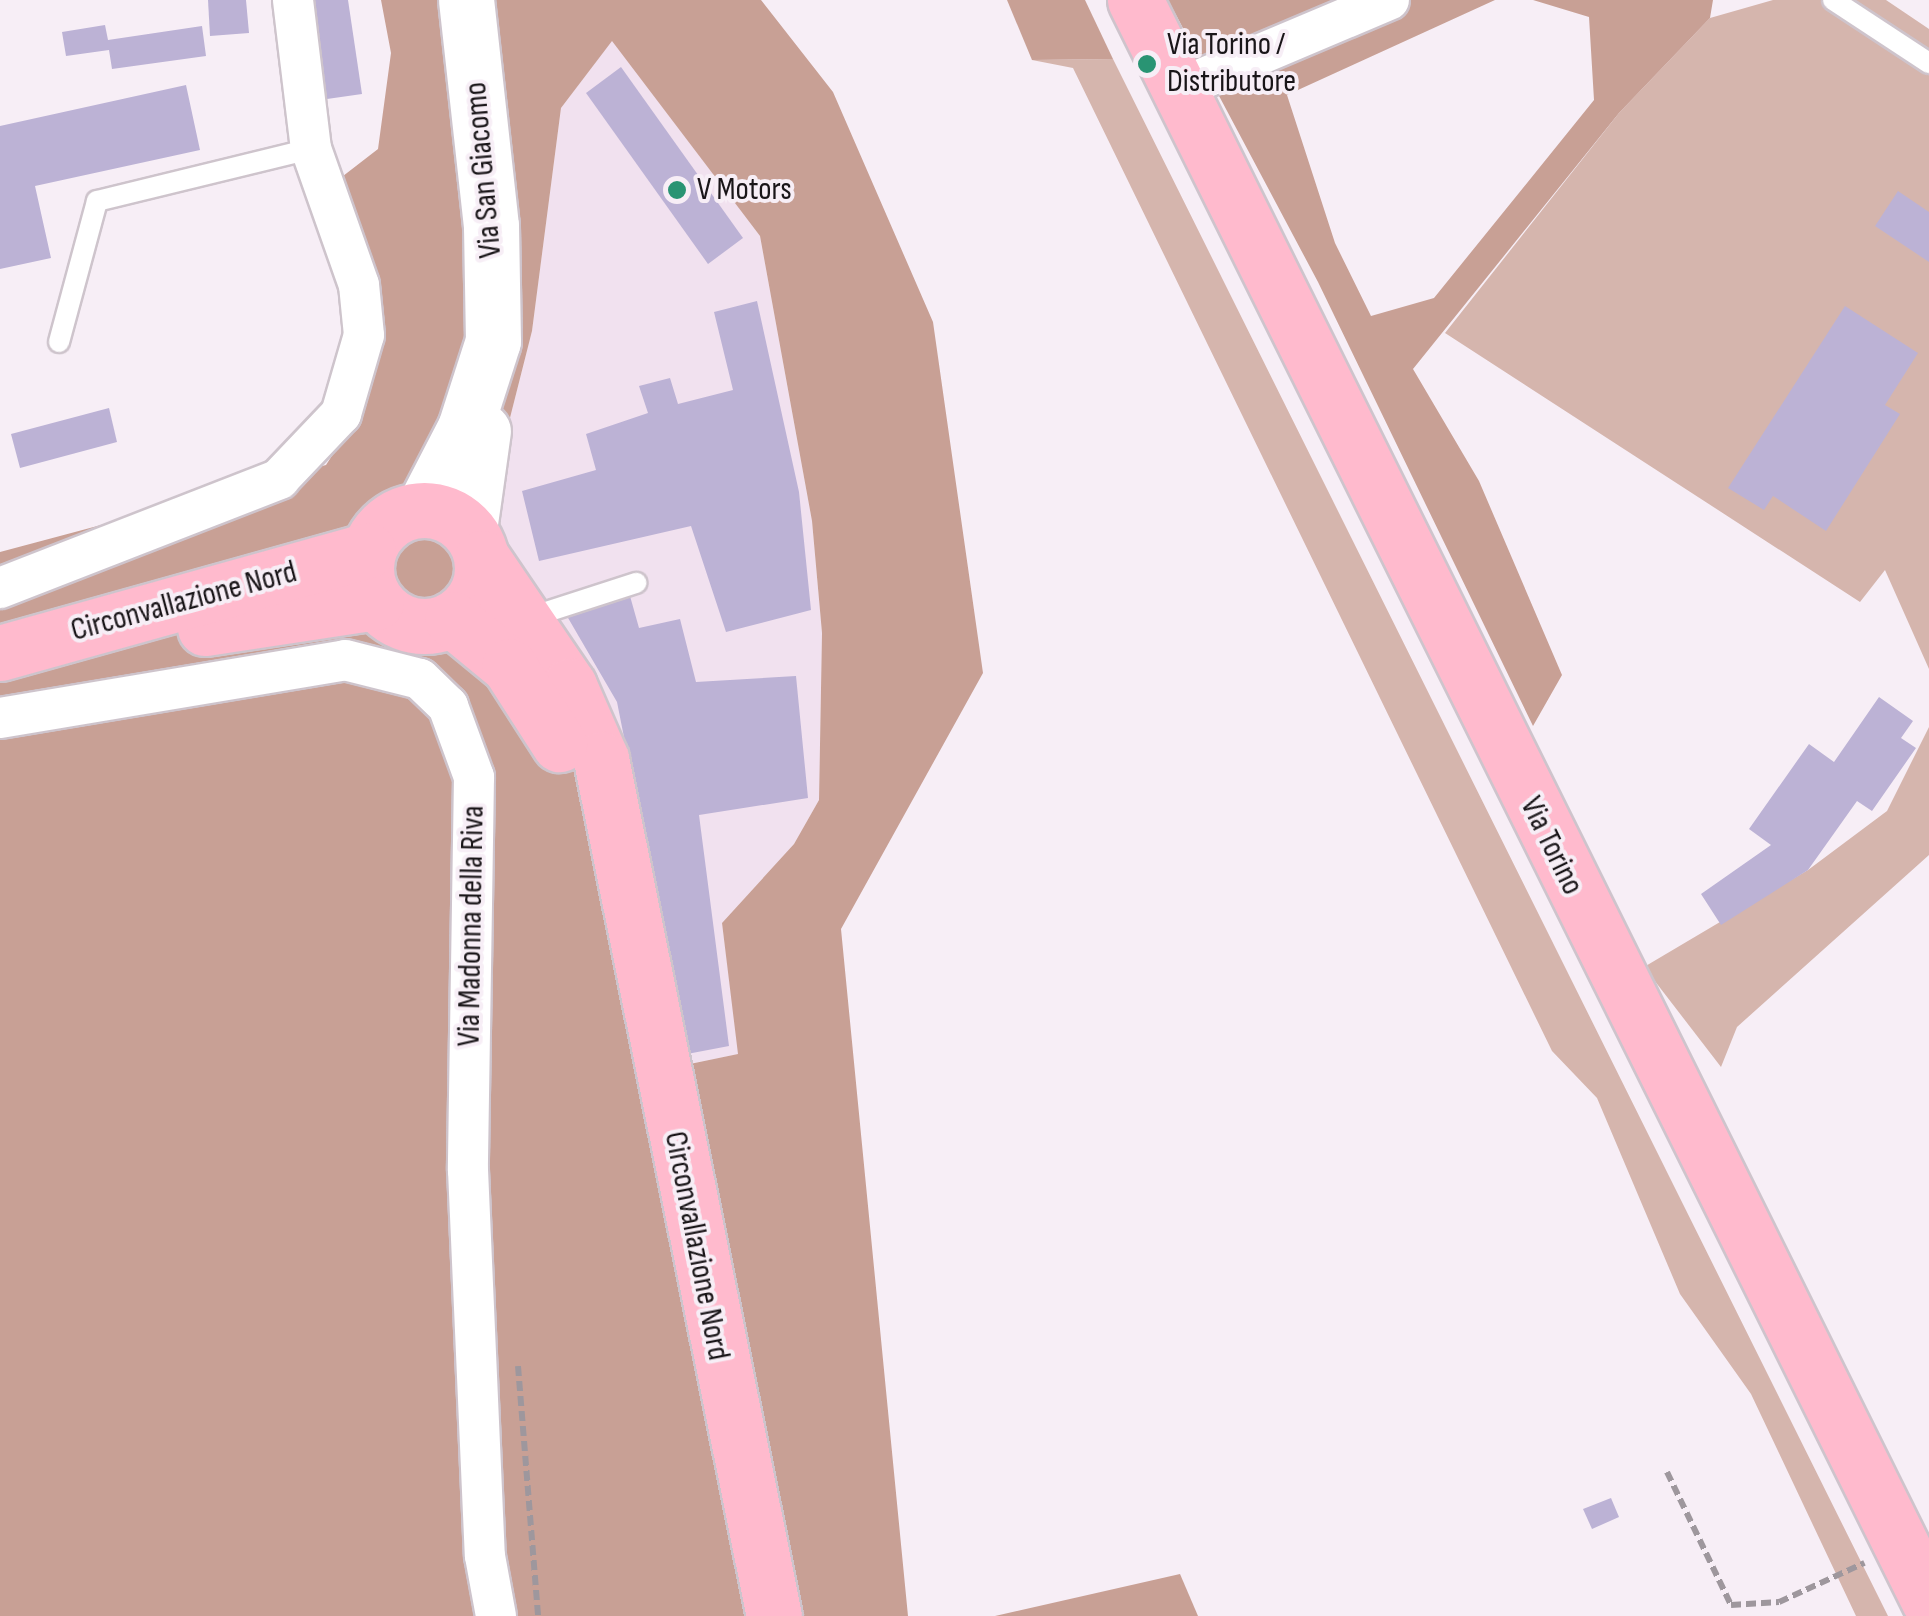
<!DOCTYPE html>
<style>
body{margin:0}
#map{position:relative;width:1929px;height:1616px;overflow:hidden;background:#f7eef6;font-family:"Sofia Sans Condensed",sans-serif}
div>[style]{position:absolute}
.built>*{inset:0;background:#f1e1ef}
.green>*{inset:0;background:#d5b5ad}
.forest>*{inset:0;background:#c8a095}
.building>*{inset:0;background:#bcb2d5}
.path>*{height:6px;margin-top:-3px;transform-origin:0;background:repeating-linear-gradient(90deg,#9e979d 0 10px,transparent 0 15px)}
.roads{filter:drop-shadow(2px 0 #cec4cc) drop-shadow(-2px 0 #cec4cc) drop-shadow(0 2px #cec4cc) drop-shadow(0 -2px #cec4cc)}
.service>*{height:20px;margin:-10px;padding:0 10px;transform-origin:10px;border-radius:10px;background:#fff}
.minor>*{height:40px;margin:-20px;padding:0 20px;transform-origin:20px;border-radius:20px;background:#fff}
.secondary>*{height:55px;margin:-27.5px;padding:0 27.5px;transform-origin:27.5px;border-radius:27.5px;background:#fff}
.primary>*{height:55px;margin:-27.5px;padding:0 27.5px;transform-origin:27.5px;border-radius:27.5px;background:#ffbacd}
.primary>.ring{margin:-27.5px;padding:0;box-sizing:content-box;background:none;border:55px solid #ffbacd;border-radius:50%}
.dots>*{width:28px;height:28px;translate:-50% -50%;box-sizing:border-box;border:5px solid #f7eef6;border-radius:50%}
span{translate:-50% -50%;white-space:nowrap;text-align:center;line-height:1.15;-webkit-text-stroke:8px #f7eef6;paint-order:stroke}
.poi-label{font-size:32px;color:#191518}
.left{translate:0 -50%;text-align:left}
.street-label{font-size:32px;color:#191518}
</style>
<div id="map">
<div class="built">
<div style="clip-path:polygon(612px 40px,760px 236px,812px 521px,822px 633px,819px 800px,794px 844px,722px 923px,739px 1054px,684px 1065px,500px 558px,490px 497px,532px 331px,561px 108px)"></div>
</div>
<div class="green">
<div style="clip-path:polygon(1773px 0,1886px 0,1929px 29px,1929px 669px,1885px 570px,1860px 602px,1445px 333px,1619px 113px,1710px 18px)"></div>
<div style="clip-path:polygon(1113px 59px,1888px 1616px,1856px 1616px,1751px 1394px,1680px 1294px,1597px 1098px,1552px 1051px,1073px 68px,1032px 60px)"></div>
<div style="clip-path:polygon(1929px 727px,1929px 855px,1737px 1027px,1721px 1067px,1644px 967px,1808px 870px,1887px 811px)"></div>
</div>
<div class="forest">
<div style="clip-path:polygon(evenodd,381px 0,761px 0,833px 92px,933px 322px,983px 673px,841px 929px,908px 1616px,0 1616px,0 552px,326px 465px,362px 409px,334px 183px,378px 149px,391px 53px,381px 0,612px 41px,760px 236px,812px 521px,822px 633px,819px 800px,794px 844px,722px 923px,738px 1054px,685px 1065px,500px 558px,490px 497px,532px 331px,561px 108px,612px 41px)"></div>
<div style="clip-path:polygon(1007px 0,1085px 0,1113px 59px,1032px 60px)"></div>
<div style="clip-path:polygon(1168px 0,1495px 0,1287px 95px,1335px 243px,1371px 316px,1434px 298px,1594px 100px,1589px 17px,1533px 0,1713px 0,1710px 18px,1619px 113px,1413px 369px,1479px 481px,1562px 675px,1533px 726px,1318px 282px)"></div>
<div style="clip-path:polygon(1180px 1574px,1198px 1616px,995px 1616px)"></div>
</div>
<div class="building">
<div style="clip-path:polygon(208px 0,246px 0,249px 33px,210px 36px)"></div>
<div style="clip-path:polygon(298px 0,348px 0,362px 94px,313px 101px)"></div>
<div style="clip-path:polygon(105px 25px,108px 40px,202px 26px,206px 56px,112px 69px,109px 50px,66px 56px,62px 32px)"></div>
<div style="clip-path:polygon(621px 67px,743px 238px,708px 264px,586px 93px)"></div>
<div style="clip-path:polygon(186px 85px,200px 150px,35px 186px,51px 258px,0 269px,0 126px)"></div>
<div style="clip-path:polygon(1898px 191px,1929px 212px,1929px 262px,1875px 226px)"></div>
<div style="clip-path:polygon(757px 301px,799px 492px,811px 610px,726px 632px,691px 526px,539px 561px,522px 491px,596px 470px,586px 434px,648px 413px,639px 386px,670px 378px,678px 404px,733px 390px,714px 312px)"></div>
<div style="clip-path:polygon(1845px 306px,1918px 353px,1885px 405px,1900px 414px,1826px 531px,1773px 496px,1764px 510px,1728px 488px)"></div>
<div style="clip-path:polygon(109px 408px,117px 442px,20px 468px,11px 434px)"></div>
<div style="clip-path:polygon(630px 596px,639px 628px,680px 619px,696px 682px,796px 676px,808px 798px,699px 815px,729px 1046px,687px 1054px,617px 702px,564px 611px)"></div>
<div style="clip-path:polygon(1879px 697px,1913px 721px,1901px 738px,1916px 748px,1872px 811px,1857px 801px,1808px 870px,1721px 925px,1701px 894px,1771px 845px,1749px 829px,1809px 744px,1834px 762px)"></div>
<div style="clip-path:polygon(1611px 1498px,1619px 1517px,1592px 1529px,1583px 1509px)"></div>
</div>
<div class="path">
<div style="left:518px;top:1366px;width:251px;rotate:85.4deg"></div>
<div style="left:1667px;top:1472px;width:148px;rotate:64.3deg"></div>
<div style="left:1731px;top:1605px;width:48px;rotate:-3.6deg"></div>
<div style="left:1779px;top:1602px;width:94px;rotate:-24.6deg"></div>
</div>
<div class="roads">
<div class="service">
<div style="left:1833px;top:0;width:115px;rotate:33.3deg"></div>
<div style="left:59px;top:342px;width:146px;rotate:-74.9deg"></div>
<div style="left:97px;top:201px;width:220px;rotate:-13.7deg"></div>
<div style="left:528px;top:618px;width:114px;rotate:-18deg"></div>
</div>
<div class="minor">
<div style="left:1178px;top:89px;width:229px;rotate:-22.9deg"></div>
<div style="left:0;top:588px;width:300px;rotate:-21.3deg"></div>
<div style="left:279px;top:479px;width:90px;rotate:-46.4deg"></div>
<div style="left:341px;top:414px;width:82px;rotate:-73.8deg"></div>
<div style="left:364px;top:335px;width:50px;rotate:-95.7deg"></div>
<div style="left:359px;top:285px;width:144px;rotate:-109.4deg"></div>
<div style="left:311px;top:149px;width:150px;rotate:-96.9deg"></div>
<div style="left:0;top:718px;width:350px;rotate:-9.5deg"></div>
<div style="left:345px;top:660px;width:77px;rotate:14.2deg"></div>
<div style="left:420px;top:679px;width:39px;rotate:44deg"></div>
<div style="left:448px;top:706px;width:76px;rotate:69.9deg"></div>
<div style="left:474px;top:777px;width:393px;rotate:90.9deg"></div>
<div style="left:468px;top:1170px;width:386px;rotate:87.5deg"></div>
<div style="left:485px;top:1556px;width:61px;rotate:79.6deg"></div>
</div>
<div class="secondary">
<div style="left:423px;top:509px;width:91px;rotate:-62.6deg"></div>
<div style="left:465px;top:428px;width:91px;rotate:-72.2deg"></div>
<div style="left:493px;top:341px;width:115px;rotate:-91deg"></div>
<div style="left:491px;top:226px;width:227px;rotate:-96.3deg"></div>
<div style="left:469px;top:530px;width:100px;rotate:-82deg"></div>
</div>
<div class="primary">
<div style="left:1135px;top:0;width:1787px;rotate:63.62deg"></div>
<div class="ring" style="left:366px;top:510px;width:61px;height:61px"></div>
<div style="left:482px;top:558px;width:155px;rotate:55.8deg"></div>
<div style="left:569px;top:686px;width:80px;rotate:66.3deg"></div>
<div style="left:601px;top:759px;width:874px;rotate:78.59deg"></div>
<div style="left:452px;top:619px;width:74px;rotate:39.5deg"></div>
<div style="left:509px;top:666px;width:93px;rotate:57.3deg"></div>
<div style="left:205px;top:628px;width:173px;rotate:-8.6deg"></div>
<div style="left:0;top:653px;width:382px;rotate:-15.6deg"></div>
</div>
</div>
<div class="dots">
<div style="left:1147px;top:64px;background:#299473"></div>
<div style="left:677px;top:190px;background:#299473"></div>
</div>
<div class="poi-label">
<span class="left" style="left:1167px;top:64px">Via Torino /<br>Distributore</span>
<span class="left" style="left:697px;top:190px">V Motors</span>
</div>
<div class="street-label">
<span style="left:484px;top:170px;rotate:-95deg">Via San Giacomo</span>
<span style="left:184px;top:602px;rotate:-15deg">Circonvallazione Nord</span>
<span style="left:1551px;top:846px;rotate:64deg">Via Torino</span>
<span style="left:472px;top:926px;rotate:-89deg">Via Madonna della Riva</span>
<span style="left:696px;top:1246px;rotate:79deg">Circonvallazione Nord</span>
</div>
</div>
